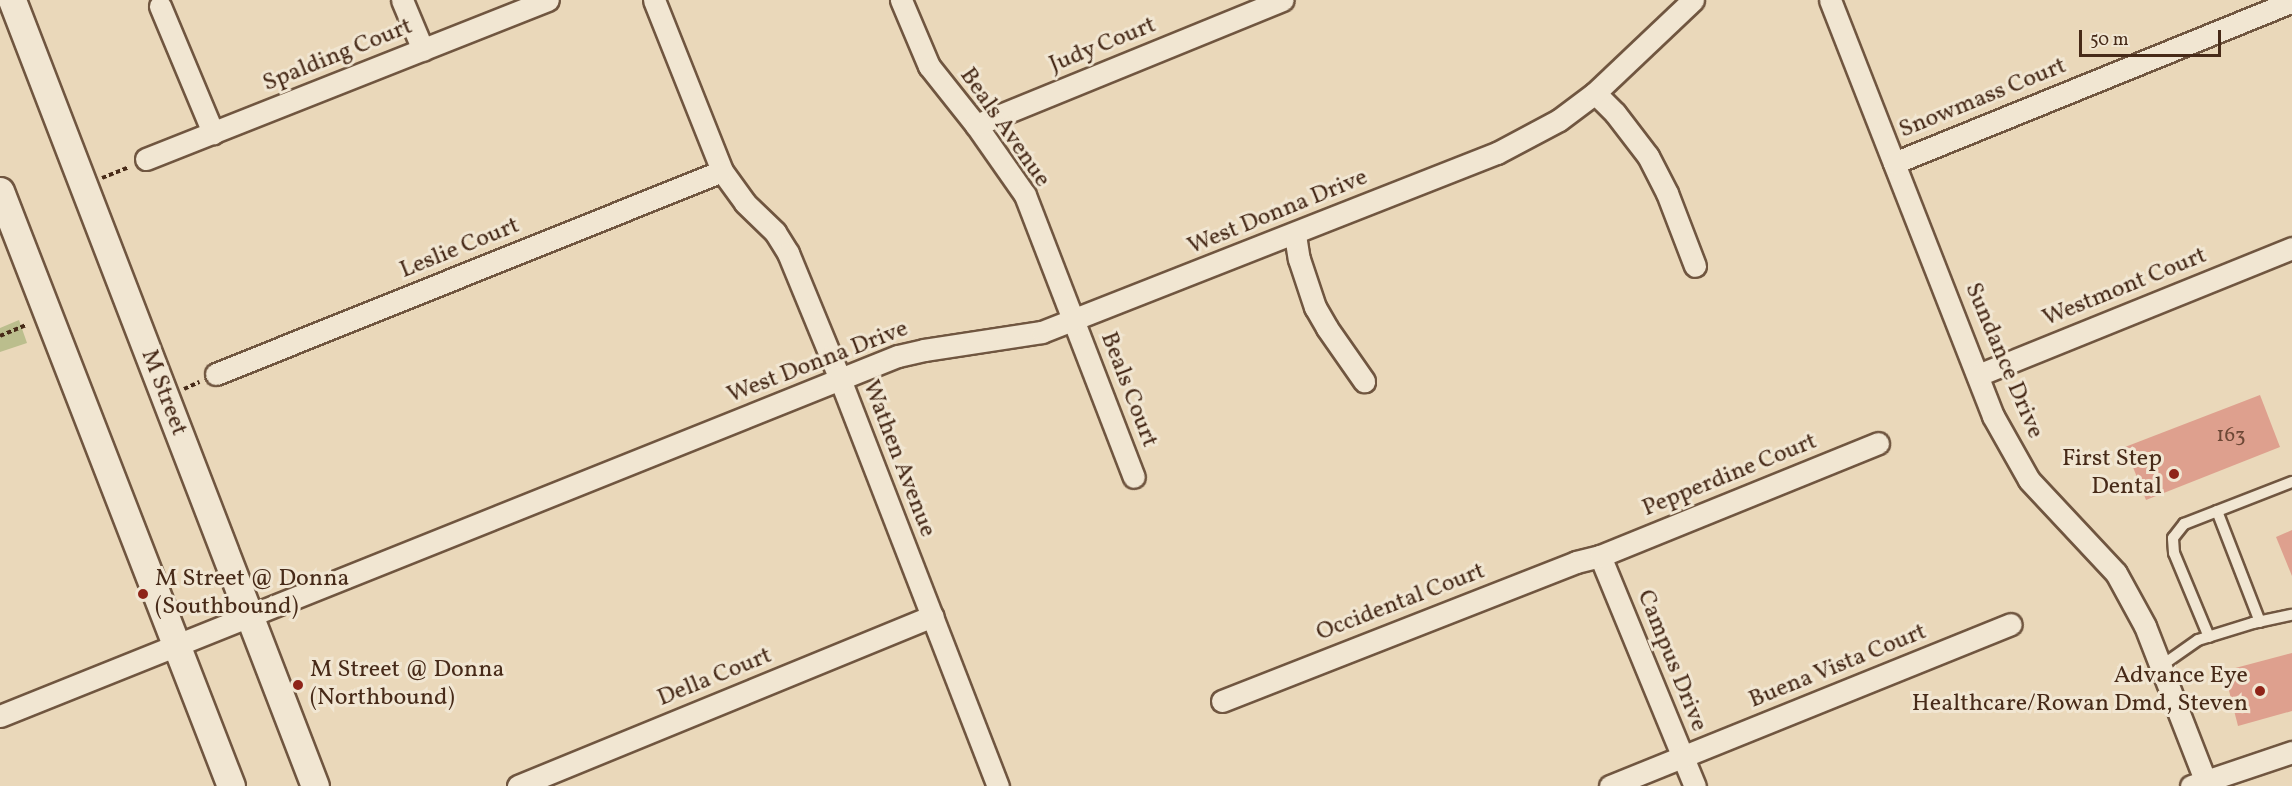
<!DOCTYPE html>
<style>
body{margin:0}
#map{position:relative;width:2292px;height:786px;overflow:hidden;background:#ead8ba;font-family:Vollkorn,serif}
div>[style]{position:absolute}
.green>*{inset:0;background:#bbbe8d}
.building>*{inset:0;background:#dea08e}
.path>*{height:4px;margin-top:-2px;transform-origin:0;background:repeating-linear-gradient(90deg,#472a18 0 4.5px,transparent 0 7.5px)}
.roads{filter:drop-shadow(2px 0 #705640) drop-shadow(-2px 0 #705640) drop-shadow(0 2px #705640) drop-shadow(0 -2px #705640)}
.service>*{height:10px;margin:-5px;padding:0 5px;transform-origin:5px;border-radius:5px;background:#f1e6d2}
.minor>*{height:21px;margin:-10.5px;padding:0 10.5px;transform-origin:10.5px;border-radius:10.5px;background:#f1e6d2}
.tertiary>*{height:27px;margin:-13.5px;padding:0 13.5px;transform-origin:13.5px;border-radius:13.5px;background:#f1e6d2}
.dots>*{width:16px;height:16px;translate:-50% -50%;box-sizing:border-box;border:3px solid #f1e6d2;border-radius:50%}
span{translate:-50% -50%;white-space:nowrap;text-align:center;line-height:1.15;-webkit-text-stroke:6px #f1e6d2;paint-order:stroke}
.number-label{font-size:21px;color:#6d4836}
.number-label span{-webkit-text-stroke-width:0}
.street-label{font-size:24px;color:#472a18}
.poi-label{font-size:24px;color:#472a18}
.right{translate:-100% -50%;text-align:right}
.left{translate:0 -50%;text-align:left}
.scale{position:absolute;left:2079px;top:30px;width:142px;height:27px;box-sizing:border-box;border:3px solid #472a18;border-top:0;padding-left:8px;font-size:18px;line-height:21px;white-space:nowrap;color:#472a18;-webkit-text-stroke:4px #f1e6d2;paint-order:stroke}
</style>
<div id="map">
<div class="green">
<div style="clip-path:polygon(19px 320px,27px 343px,0 352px,0 328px)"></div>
</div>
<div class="building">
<div style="clip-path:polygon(2260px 395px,2280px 447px,2146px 500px,2125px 447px)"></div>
<div style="clip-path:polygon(2292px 530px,2292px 576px,2276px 537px)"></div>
<div style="clip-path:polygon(2292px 653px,2292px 711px,2238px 726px,2224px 671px)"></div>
</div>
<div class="path">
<div style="left:102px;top:178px;width:29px;rotate:-22deg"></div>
<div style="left:0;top:336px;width:28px;rotate:-23deg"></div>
<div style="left:184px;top:389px;width:17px;rotate:-25deg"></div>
</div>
<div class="roads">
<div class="service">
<div style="left:2217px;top:511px;width:119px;rotate:68.8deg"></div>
<div style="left:2209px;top:637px;width:91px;rotate:-112.6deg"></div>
<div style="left:2174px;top:553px;width:15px;rotate:-94deg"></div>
<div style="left:2173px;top:538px;width:18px;rotate:-52deg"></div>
<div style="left:2184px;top:524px;width:116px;rotate:-21.3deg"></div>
<div style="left:2161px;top:666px;width:45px;rotate:-35.1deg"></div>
<div style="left:2198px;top:640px;width:58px;rotate:-17.2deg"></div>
<div style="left:2253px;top:623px;width:40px;rotate:-12deg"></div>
</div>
<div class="minor">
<div style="left:402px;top:0;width:54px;rotate:67.2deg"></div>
<div style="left:654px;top:0;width:184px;rotate:68.3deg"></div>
<div style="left:722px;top:171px;width:39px;rotate:54deg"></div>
<div style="left:745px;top:203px;width:42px;rotate:44deg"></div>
<div style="left:775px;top:232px;width:25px;rotate:58deg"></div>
<div style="left:788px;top:253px;width:136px;rotate:67.6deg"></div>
<div style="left:840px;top:379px;width:437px;rotate:68.8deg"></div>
<div style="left:901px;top:0;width:72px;rotate:67deg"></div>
<div style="left:929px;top:66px;width:75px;rotate:51.5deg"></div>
<div style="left:976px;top:125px;width:85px;rotate:55deg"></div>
<div style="left:1025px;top:195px;width:302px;rotate:68.9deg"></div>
<div style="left:1830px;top:0;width:447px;rotate:68.6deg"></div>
<div style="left:1993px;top:416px;width:73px;rotate:60.6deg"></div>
<div style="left:2029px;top:480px;width:127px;rotate:46.9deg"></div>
<div style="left:2116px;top:573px;width:60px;rotate:61.3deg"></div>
<div style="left:2145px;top:626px;width:165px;rotate:68.7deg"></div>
<div style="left:160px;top:6px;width:138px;rotate:67.3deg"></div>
<div style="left:1595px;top:93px;width:28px;rotate:45deg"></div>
<div style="left:1615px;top:113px;width:54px;rotate:52.5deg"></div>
<div style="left:1648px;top:156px;width:42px;rotate:62.8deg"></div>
<div style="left:1667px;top:193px;width:78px;rotate:69deg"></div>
<div style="left:976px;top:125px;width:331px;rotate:-22.2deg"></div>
<div style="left:146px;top:159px;width:432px;rotate:-21.6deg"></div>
<div style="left:1894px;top:163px;width:430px;rotate:-22.1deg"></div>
<div style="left:1295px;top:235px;width:24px;rotate:81deg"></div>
<div style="left:1299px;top:259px;width:51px;rotate:71.6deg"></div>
<div style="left:1315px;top:307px;width:24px;rotate:60deg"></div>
<div style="left:1327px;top:328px;width:65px;rotate:55.1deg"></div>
<div style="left:216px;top:374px;width:545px;rotate:-21.86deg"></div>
<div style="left:1978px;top:375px;width:339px;rotate:-22deg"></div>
<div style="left:1600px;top:556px;width:249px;rotate:67.6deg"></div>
<div style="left:1222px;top:701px;width:380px;rotate:-21.4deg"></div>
<div style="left:1576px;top:562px;width:25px;rotate:-14deg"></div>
<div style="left:1600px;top:556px;width:300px;rotate:-22.1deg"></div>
<div style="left:0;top:716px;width:967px;rotate:-21.85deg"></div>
<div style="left:898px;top:356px;width:27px;rotate:-13deg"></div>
<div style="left:924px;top:350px;width:119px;rotate:-8.7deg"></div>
<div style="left:1042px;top:332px;width:489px;rotate:-21.5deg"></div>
<div style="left:1497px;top:153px;width:70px;rotate:-28deg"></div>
<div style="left:1559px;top:120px;width:45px;rotate:-36.9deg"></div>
<div style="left:1595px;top:93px;width:135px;rotate:-43.5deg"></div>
<div style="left:518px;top:786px;width:448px;rotate:-22.3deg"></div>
<div style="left:1610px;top:786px;width:432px;rotate:-22deg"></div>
<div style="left:2191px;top:786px;width:107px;rotate:-18.6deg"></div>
</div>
<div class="tertiary">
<div style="left:12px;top:0;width:842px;rotate:68.92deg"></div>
<div style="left:0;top:191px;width:638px;rotate:68.78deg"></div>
</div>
</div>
<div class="dots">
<div style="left:2174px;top:474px;background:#8f2418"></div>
<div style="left:143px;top:594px;background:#8f2418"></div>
<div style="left:298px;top:685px;background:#8f2418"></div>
<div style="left:2260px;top:691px;background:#8f2418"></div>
</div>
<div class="number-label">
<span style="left:2231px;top:436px">163</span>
</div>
<div class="street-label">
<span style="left:1103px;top:46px;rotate:-22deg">Judy Court</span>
<span style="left:338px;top:56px;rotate:-22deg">Spalding Court</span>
<span style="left:1983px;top:99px;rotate:-22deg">Snowmass Court</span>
<span style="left:1004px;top:128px;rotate:55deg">Beals Avenue</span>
<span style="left:1278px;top:213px;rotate:-22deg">West Donna Drive</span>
<span style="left:460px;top:249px;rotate:-22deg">Leslie Court</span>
<span style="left:2125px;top:288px;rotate:-22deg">Westmont Court</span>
<span style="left:2003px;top:361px;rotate:67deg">Sundance Drive</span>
<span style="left:818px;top:363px;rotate:-21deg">West Donna Drive</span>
<span style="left:1128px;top:390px;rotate:69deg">Beals Court</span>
<span style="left:163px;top:393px;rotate:69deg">M Street</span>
<span style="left:898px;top:459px;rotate:69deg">Wathen Avenue</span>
<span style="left:1730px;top:476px;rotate:-22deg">Pepperdine Court</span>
<span style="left:1401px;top:603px;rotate:-21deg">Occidental Court</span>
<span style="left:1671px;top:661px;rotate:68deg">Campus Drive</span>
<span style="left:1838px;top:667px;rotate:-22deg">Buena Vista Court</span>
<span style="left:715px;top:678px;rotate:-22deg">Della Court</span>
</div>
<div class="poi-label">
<span class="right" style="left:2162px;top:474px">First Step<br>Dental</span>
<span class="left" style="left:155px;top:594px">M Street @ Donna<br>(Southbound)</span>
<span class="left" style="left:310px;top:685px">M Street @ Donna<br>(Northbound)</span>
<span class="right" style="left:2248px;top:691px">Advance Eye<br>Healthcare/Rowan Dmd, Steven</span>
</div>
<div class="scale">50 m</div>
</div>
